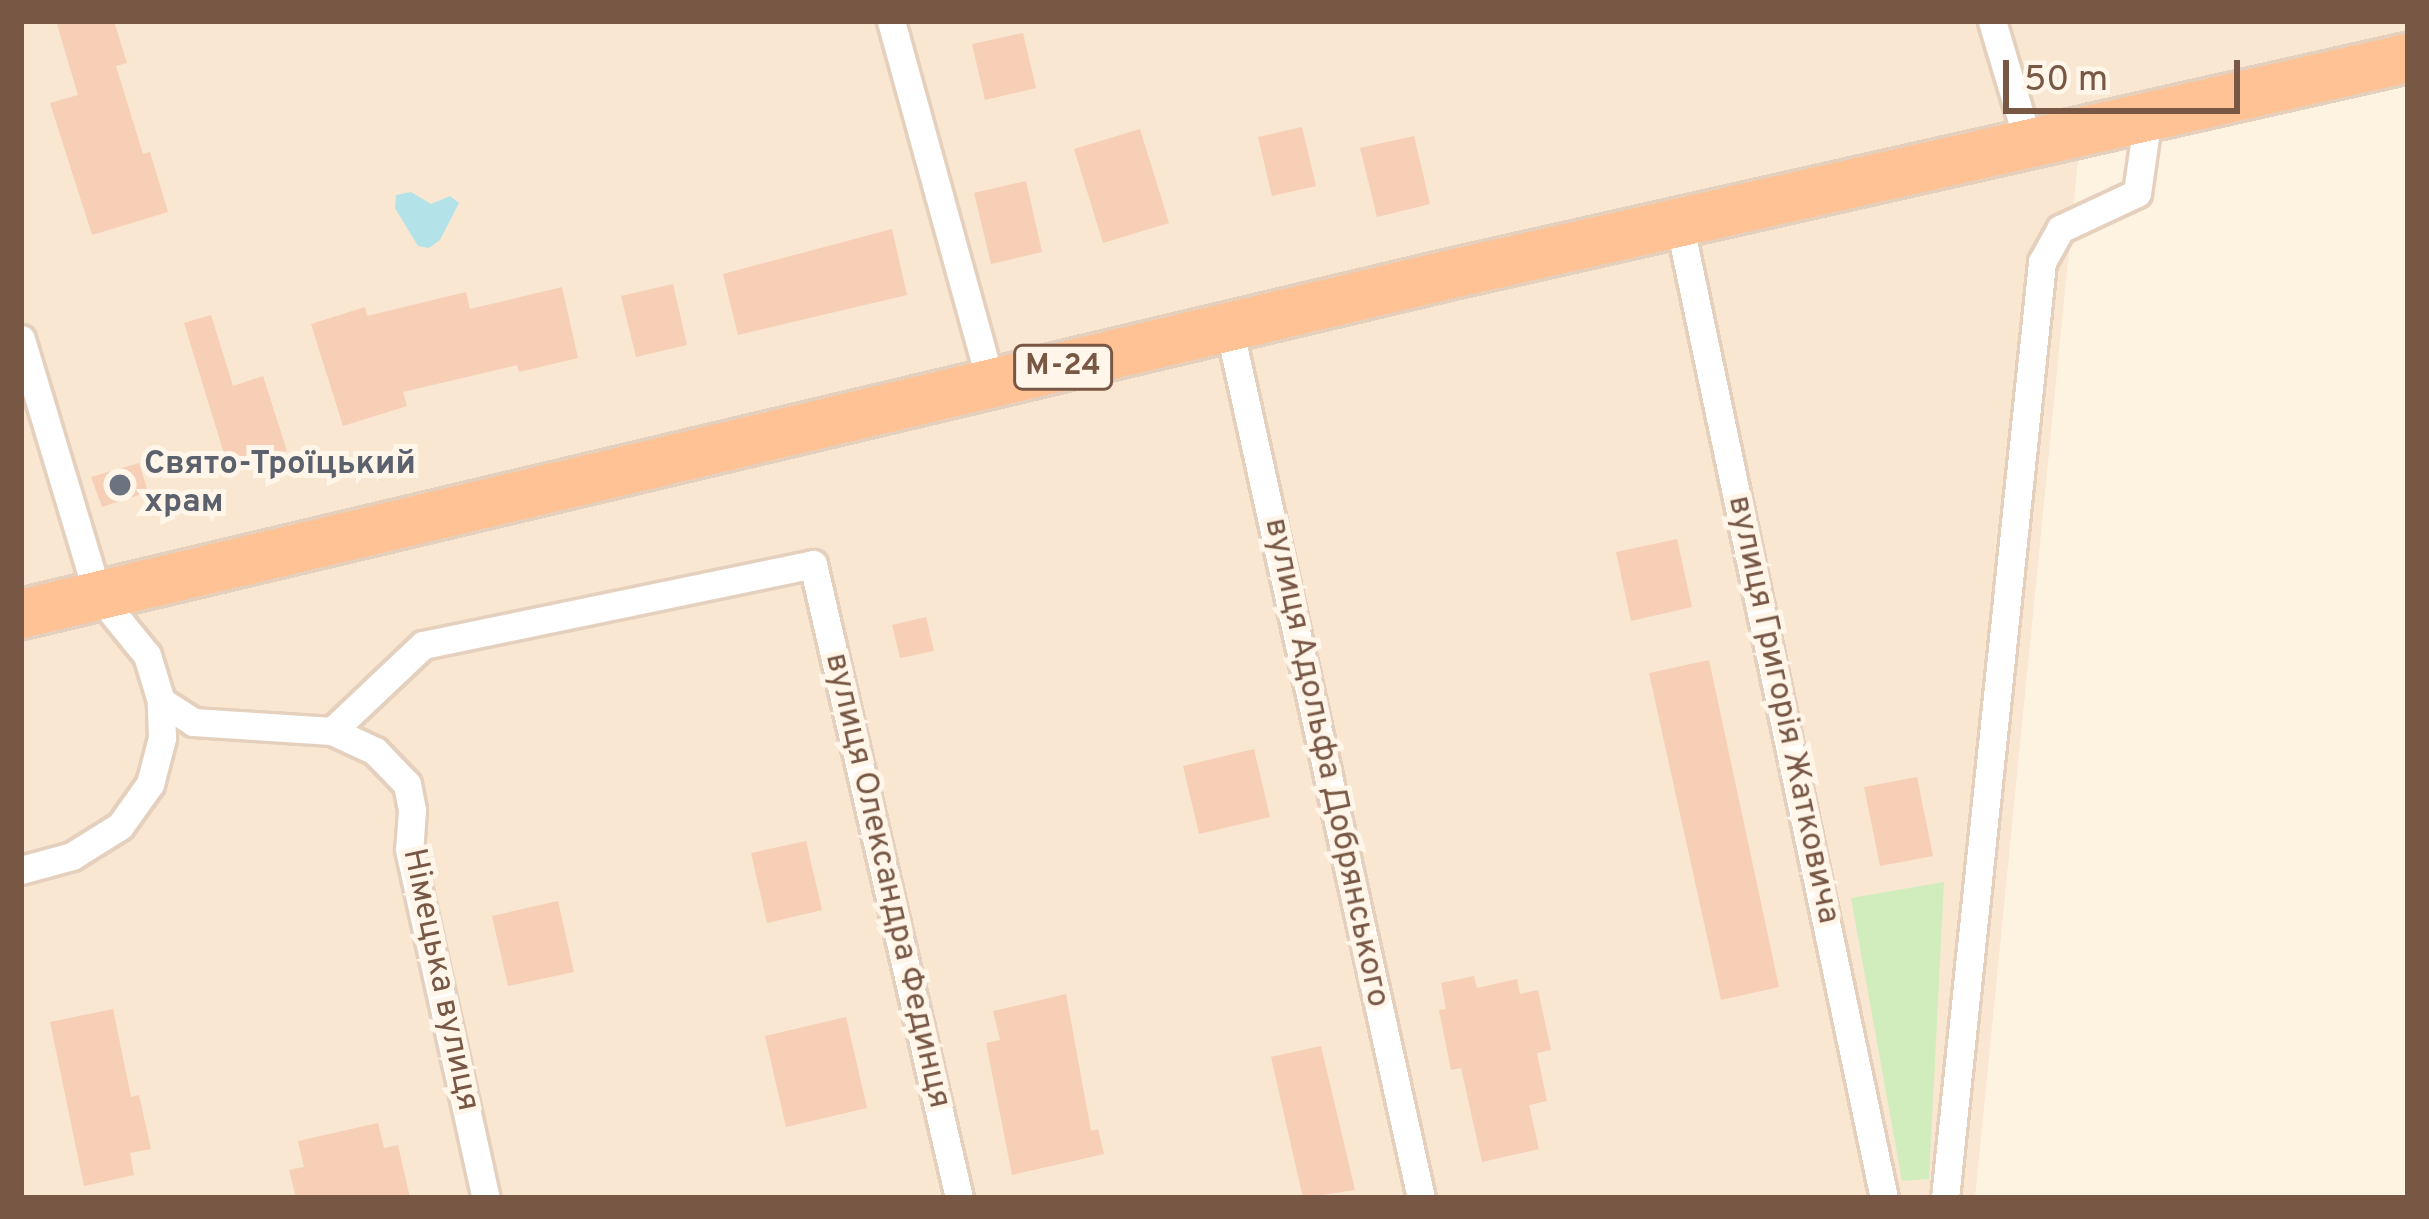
<!DOCTYPE html>
<meta charset="utf-8">
<style>
body{margin:0}
#map{position:relative;width:2429px;height:1219px;overflow:hidden;background:#fef3e1;font-family:Overpass,sans-serif}
div>[style]{position:absolute}
.residential>*{inset:0;background:#f9e7d1}
.green>*{inset:0;background:#d1edbe}
.water>*{inset:0;background:#b4e2e9}
.building>*{inset:0;background:#f6cfb6}
.roads{filter:drop-shadow(3px 0 #e5d0be) drop-shadow(-3px 0 #e5d0be) drop-shadow(0 3px #e5d0be) drop-shadow(0 -3px #e5d0be)}
.minor>*{height:27px;margin:-13.5px;padding:0 13.5px;transform-origin:13.5px;border-radius:13.5px;background:#fff}
.trunk>*{height:48px;margin:-24px;padding:0 24px;transform-origin:24px;border-radius:24px;background:#ffc294}
.dots>*{width:33px;height:33px;translate:-50% -50%;box-sizing:border-box;border:6px solid #fff6e9;border-radius:50%}
span{translate:-50% -50%;white-space:nowrap;text-align:center;line-height:1.15;-webkit-text-stroke:10px #fff6e9;paint-order:stroke}
.shield-label span{padding:3px 9px;background:#fff6e9;border:3px solid;border-radius:9px;-webkit-text-stroke-width:0}
.shield-label{font-size:30px;color:#785745;font-weight:700}
.worship-label{font-size:33px;color:#5b616d;font-weight:700}
.left{translate:0 -50%;text-align:left}
.street-label{font-size:33px;color:#785745}
.frame{position:absolute;inset:0;border:24px solid #785745;pointer-events:none}
.scale{position:absolute;left:2003px;top:60px;width:237px;height:54px;box-sizing:border-box;border:6px solid #785745;border-top:0;padding-left:15px;font-size:36px;line-height:42px;white-space:nowrap;color:#785745;-webkit-text-stroke:9px #fff6e9;paint-order:stroke}
</style>
<div id="map">
<div class="residential">
<div style="clip-path:polygon(21px 21px,2408px 21px,2408px 78px,2078px 160px,1975px 1198px,21px 1198px)"></div>
</div>
<div class="green">
<div style="clip-path:polygon(1944px 882px,1929px 1179px,1902px 1181px,1851px 898px)"></div>
</div>
<div class="water">
<div style="clip-path:polygon(411px 192px,431px 204px,450px 196px,459px 203px,440px 240px,429px 248px,418px 246px,395px 208px,396px 195px)"></div>
</div>
<div class="building">
<div style="clip-path:polygon(56px 21px,114px 21px,127px 63px,116px 66px,143px 154px,150px 152px,168px 212px,92px 235px,50px 103px,78px 95px)"></div>
<div style="clip-path:polygon(1023px 33px,1036px 88px,985px 100px,972px 44px)"></div>
<div style="clip-path:polygon(1302px 127px,1316px 186px,1272px 196px,1258px 137px)"></div>
<div style="clip-path:polygon(1140px 129px,1169px 223px,1103px 243px,1074px 149px)"></div>
<div style="clip-path:polygon(1414px 136px,1430px 204px,1377px 217px,1360px 148px)"></div>
<div style="clip-path:polygon(1026px 181px,1042px 252px,991px 264px,974px 193px)"></div>
<div style="clip-path:polygon(892px 229px,907px 295px,738px 335px,723px 274px)"></div>
<div style="clip-path:polygon(673px 284px,687px 345px,636px 357px,621px 296px)"></div>
<div style="clip-path:polygon(562px 287px,578px 358px,519px 372px,517px 365px,403px 392px,407px 406px,343px 426px,311px 324px,365px 307px,367px 316px,466px 292px,470px 309px)"></div>
<div style="clip-path:polygon(211px 315px,233px 386px,263px 376px,287px 451px,229px 470px,184px 323px)"></div>
<div style="clip-path:polygon(139px 463px,148px 492px,102px 507px,91px 477px)"></div>
<div style="clip-path:polygon(1677px 539px,1692px 607px,1631px 621px,1616px 552px)"></div>
<div style="clip-path:polygon(926px 617px,934px 651px,900px 658px,892px 625px)"></div>
<div style="clip-path:polygon(1709px 660px,1779px 987px,1721px 1000px,1649px 673px)"></div>
<div style="clip-path:polygon(1254px 749px,1270px 817px,1199px 834px,1183px 766px)"></div>
<div style="clip-path:polygon(1917px 777px,1933px 856px,1880px 866px,1864px 787px)"></div>
<div style="clip-path:polygon(806px 841px,822px 910px,767px 923px,751px 853px)"></div>
<div style="clip-path:polygon(558px 901px,574px 972px,508px 986px,492px 916px)"></div>
<div style="clip-path:polygon(1474px 976px,1477px 988px,1517px 979px,1520px 994px,1538px 990px,1551px 1050px,1537px 1053px,1547px 1101px,1529px 1105px,1539px 1149px,1482px 1162px,1461px 1068px,1451px 1070px,1439px 1010px,1446px 1009px,1441px 983px)"></div>
<div style="clip-path:polygon(1066px 994px,1091px 1131px,1098px 1129px,1104px 1154px,1012px 1175px,986px 1043px,1000px 1040px,993px 1011px)"></div>
<div style="clip-path:polygon(113px 1009px,131px 1097px,139px 1095px,151px 1149px,130px 1153px,134px 1175px,84px 1186px,50px 1022px)"></div>
<div style="clip-path:polygon(846px 1017px,867px 1108px,786px 1127px,765px 1036px)"></div>
<div style="clip-path:polygon(1321px 1046px,1355px 1190px,1303px 1198px,1271px 1057px)"></div>
<div style="clip-path:polygon(378px 1123px,384px 1148px,398px 1145px,410px 1198px,296px 1198px,289px 1170px,304px 1167px,298px 1141px)"></div>
</div>
<div class="roads">
<div class="minor">
<div style="left:891px;top:21px;width:377px;rotate:74.6deg"></div>
<div style="left:1992px;top:21px;width:129px;rotate:73.4deg"></div>
<div style="left:1679px;top:222px;width:997px;rotate:78.14deg"></div>
<div style="left:1229px;top:327px;width:892px;rotate:77.57deg"></div>
<div style="left:21px;top:339px;width:267px;rotate:73.3deg"></div>
<div style="left:98px;top:595px;width:77px;rotate:50.8deg"></div>
<div style="left:147px;top:655px;width:48px;rotate:73.1deg"></div>
<div style="left:161px;top:701px;width:38px;rotate:33deg"></div>
<div style="left:193px;top:722px;width:139px;rotate:3.7deg"></div>
<div style="left:332px;top:731px;width:47px;rotate:24.9deg"></div>
<div style="left:375px;top:751px;width:46px;rotate:45.9deg"></div>
<div style="left:407px;top:784px;width:26px;rotate:79deg"></div>
<div style="left:412px;top:810px;width:39px;rotate:94deg"></div>
<div style="left:409px;top:849px;width:357px;rotate:77.6deg"></div>
<div style="left:332px;top:731px;width:125px;rotate:-43.4deg"></div>
<div style="left:423px;top:645px;width:398px;rotate:-11.7deg"></div>
<div style="left:813px;top:564px;width:651px;rotate:77.03deg"></div>
<div style="left:21px;top:870px;width:53px;rotate:-15.4deg"></div>
<div style="left:72px;top:856px;width:57px;rotate:-32deg"></div>
<div style="left:120px;top:826px;width:52px;rotate:-54.5deg"></div>
<div style="left:150px;top:784px;width:48px;rotate:-75.4deg"></div>
<div style="left:162px;top:738px;width:37px;rotate:-92deg"></div>
<div style="left:1945px;top:1198px;width:941px;rotate:-84.08deg"></div>
<div style="left:2042px;top:262px;width:38px;rotate:-61deg"></div>
<div style="left:2060px;top:229px;width:85px;rotate:-25.1deg"></div>
<div style="left:2137px;top:193px;width:78px;rotate:-81.9deg"></div>
</div>
<div class="trunk">
<div style="left:21px;top:614px;width:1475px;rotate:-13.37deg"></div>
<div style="left:1456px;top:273px;width:976px;rotate:-12.73deg"></div>
</div>
</div>
<div class="dots">
<div style="left:120px;top:485px;background:#6b7280"></div>
</div>
<div class="shield-label">
<span style="left:1063px;top:367px">М-24</span>
</div>
<div class="worship-label">
<span class="left" style="left:144px;top:485px">Свято-Троїцький<br>храм</span>
</div>
<div class="street-label">
<span style="left:1782px;top:710px;rotate:78deg">вулиця Григорія Жатковича</span>
<span style="left:1325px;top:763px;rotate:78deg">вулиця Адольфа Добрянського</span>
<span style="left:886px;top:881px;rotate:77deg">вулиця Олександра Фединця</span>
<span style="left:439px;top:980px;rotate:78deg">Німецька вулиця</span>
</div>
<div class="frame"></div>
<div class="scale">50 m</div>
</div>
